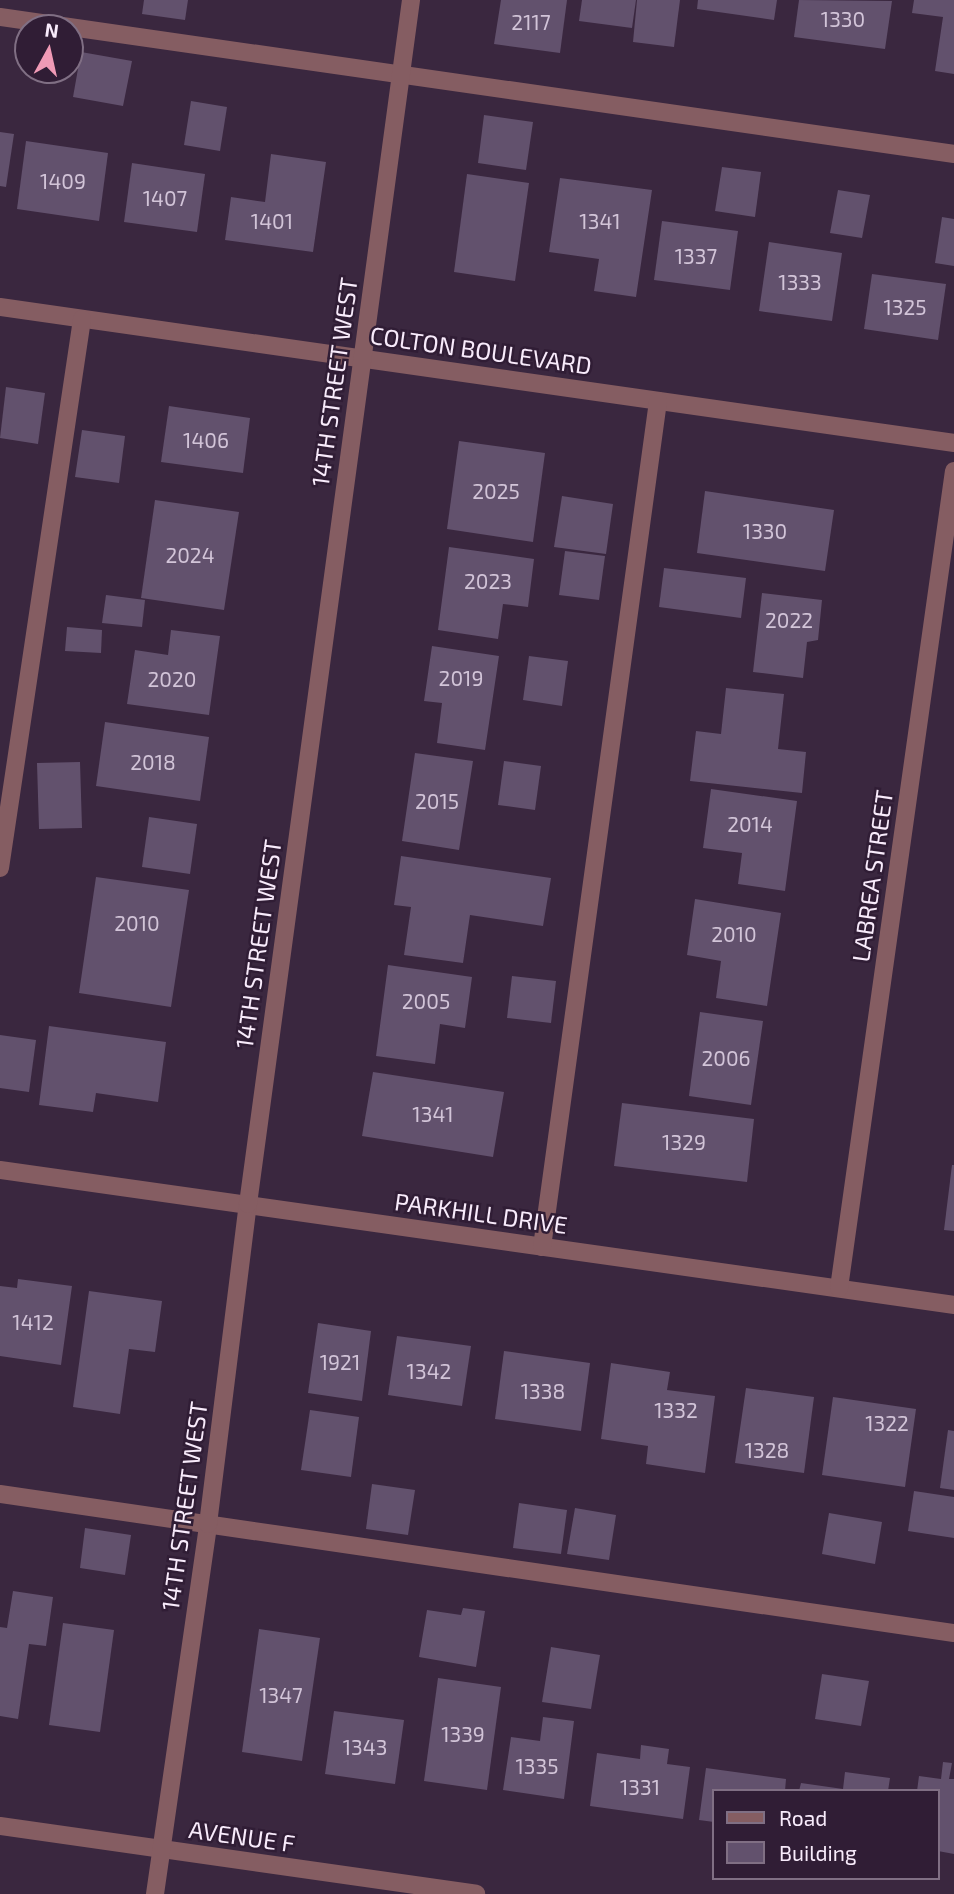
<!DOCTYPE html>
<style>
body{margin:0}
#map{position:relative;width:954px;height:1894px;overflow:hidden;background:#3a273f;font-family:"Exo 2",sans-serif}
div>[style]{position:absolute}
.building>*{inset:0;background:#62516d}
.minor>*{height:18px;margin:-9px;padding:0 9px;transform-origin:9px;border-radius:9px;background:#855d62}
span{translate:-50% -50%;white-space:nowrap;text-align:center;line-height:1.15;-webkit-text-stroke:5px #301d35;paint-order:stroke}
.number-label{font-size:21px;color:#d2c4d8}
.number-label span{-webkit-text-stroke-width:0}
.street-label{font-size:24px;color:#f8ebfb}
.legend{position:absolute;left:712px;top:1789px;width:228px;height:91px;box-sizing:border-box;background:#301d35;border:2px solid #806f84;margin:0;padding:9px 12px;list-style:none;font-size:21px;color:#f8ebfb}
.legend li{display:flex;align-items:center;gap:14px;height:35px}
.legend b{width:35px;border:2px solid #806f84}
.north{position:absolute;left:14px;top:14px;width:70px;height:70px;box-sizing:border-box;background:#301d35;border:2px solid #806f84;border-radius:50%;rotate:8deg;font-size:19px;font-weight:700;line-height:28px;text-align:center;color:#f8ebfb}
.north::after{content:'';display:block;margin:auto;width:24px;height:32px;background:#f09ab6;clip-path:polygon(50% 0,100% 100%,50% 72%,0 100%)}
</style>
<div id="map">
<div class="building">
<div style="clip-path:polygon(144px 0,188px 0,185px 20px,142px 14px)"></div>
<div style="clip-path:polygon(501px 0,567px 0,560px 53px,494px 44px)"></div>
<div style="clip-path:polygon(582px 0,636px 0,632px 28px,579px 21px)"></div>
<div style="clip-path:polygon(637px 0,680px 0,674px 47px,633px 42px)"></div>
<div style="clip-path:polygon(698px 0,777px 0,774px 20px,697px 9px)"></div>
<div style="clip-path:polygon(799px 0,892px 1px,885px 49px,794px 37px)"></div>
<div style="clip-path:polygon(914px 0,954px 0,954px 74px,935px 71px,943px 17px,912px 13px)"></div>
<div style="clip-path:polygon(81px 52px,132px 61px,123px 106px,73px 97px)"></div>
<div style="clip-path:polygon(191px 101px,227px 107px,220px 151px,184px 145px)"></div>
<div style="clip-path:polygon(484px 115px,533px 122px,526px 170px,478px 163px)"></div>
<div style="clip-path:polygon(0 132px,14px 134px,6px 187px,0 186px)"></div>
<div style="clip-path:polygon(26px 141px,108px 153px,99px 221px,17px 209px)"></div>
<div style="clip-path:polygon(271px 154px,326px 162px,313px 252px,225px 240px,231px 197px,265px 202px)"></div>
<div style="clip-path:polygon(132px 163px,205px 174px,197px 232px,124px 222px)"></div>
<div style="clip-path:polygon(722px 167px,761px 172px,755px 217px,715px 211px)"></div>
<div style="clip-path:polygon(467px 174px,529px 183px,515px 281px,454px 272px)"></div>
<div style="clip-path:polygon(560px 178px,652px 190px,636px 297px,594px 291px,599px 259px,549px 252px)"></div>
<div style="clip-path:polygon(838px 190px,870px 195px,862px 238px,830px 233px)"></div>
<div style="clip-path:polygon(942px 217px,954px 219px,954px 266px,935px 263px)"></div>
<div style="clip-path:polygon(662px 221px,738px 231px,730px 290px,654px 280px)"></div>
<div style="clip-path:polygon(769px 242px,842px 253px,832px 321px,759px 311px)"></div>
<div style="clip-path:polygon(872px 274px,946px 284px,938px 340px,864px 329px)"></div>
<div style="clip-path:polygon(6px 387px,45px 393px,38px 444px,0 438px)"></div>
<div style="clip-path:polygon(169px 406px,250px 418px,243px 473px,161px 462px)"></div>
<div style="clip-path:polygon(82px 430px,125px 436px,119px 483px,75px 477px)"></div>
<div style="clip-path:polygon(459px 441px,545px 453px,533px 542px,447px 529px)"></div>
<div style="clip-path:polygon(705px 491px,834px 510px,825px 571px,697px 553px)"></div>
<div style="clip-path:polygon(562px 496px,613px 504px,606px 554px,554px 547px)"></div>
<div style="clip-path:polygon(155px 500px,239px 512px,224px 610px,141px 598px)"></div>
<div style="clip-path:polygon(449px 547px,534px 559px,528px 607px,503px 604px,498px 639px,438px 630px)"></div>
<div style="clip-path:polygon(565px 551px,605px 556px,599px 600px,559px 595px)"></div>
<div style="clip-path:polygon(664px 568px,746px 578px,741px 618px,659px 607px)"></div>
<div style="clip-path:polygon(762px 593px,822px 600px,818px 640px,807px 642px,803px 678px,753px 672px)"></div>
<div style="clip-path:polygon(106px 595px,145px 600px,142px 627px,102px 623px)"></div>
<div style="clip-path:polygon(67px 627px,102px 630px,101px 653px,65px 651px)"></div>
<div style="clip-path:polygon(171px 630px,220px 636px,209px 715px,127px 704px,135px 650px,168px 655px)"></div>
<div style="clip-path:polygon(432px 646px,499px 656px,485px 750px,437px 743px,442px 703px,424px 701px)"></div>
<div style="clip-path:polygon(529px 656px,568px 661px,562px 706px,523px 700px)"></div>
<div style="clip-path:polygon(726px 688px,784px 694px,778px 749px,806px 752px,802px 793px,690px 781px,696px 731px,721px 734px)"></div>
<div style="clip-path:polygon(105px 722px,209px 737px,200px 801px,96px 786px)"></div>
<div style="clip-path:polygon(415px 753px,473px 761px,459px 850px,402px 841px)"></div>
<div style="clip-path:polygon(504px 761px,541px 766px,535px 810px,498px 805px)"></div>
<div style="clip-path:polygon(80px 762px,82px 828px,39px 829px,37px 763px)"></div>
<div style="clip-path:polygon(711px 789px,797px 801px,785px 891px,738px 884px,742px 853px,703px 848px)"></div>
<div style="clip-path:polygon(149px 817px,197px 824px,190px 874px,142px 867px)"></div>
<div style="clip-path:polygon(401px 856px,551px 878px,543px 926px,470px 915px,463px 963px,404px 955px,411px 907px,394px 905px)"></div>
<div style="clip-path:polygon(96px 877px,189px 890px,171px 1007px,79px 993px)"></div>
<div style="clip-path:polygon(695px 899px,781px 913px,767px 1006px,716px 998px,721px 961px,687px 955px)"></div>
<div style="clip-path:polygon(388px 965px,472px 977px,465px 1028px,440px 1024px,435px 1064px,376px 1056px)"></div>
<div style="clip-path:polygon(512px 976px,556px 981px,551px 1023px,507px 1018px)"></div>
<div style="clip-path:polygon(700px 1012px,763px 1021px,751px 1105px,689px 1096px)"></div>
<div style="clip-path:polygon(49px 1026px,166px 1042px,158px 1102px,96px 1093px,93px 1112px,39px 1105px)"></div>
<div style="clip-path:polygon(0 1035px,36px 1040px,29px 1092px,0 1088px)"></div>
<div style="clip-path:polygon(373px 1072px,504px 1092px,493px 1157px,362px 1136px)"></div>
<div style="clip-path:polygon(622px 1103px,754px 1119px,747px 1182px,614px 1166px)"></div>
<div style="clip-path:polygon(952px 1165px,954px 1165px,954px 1231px,944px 1230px)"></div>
<div style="clip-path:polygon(18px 1279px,72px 1286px,61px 1365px,0 1356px,0 1286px,17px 1288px)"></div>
<div style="clip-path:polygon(89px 1291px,162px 1301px,155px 1352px,129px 1349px,120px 1414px,73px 1407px)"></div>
<div style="clip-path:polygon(318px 1323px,371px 1331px,362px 1401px,308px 1393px)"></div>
<div style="clip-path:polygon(397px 1336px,471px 1346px,462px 1406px,388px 1395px)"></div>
<div style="clip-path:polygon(504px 1351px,590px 1363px,581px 1431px,495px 1419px)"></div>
<div style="clip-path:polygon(611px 1363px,670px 1372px,667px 1390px,715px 1396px,705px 1473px,646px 1464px,648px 1446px,601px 1439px)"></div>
<div style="clip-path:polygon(746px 1388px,814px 1397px,804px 1473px,735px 1463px)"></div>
<div style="clip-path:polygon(833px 1397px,916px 1409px,905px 1487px,822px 1475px)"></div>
<div style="clip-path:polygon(310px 1410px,359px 1417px,351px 1477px,301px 1470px)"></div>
<div style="clip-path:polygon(948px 1430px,954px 1431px,954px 1490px,940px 1488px)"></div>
<div style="clip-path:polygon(372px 1484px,415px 1490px,408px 1535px,366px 1529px)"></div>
<div style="clip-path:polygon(914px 1491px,954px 1497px,954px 1538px,908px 1531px)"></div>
<div style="clip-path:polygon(519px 1503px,567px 1510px,561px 1554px,513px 1548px)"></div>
<div style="clip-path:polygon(575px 1508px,616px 1515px,609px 1560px,567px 1554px)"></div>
<div style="clip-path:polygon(829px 1513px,882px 1522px,875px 1564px,822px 1554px)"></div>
<div style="clip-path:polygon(85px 1528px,131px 1535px,125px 1575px,80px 1568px)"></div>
<div style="clip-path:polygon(13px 1591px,53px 1597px,46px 1646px,29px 1644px,18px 1719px,0 1716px,0 1627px,7px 1628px)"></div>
<div style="clip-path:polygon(463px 1608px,485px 1611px,476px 1667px,419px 1657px,427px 1610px,461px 1615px)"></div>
<div style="clip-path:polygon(63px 1623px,114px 1630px,100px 1732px,49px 1725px)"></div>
<div style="clip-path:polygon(259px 1629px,320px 1638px,302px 1761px,242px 1752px)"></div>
<div style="clip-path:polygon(551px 1647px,600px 1655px,591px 1709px,542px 1702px)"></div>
<div style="clip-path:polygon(822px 1674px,869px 1681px,861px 1726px,815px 1719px)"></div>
<div style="clip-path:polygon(438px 1678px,501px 1687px,487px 1790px,424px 1781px)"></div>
<div style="clip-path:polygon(334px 1711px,404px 1720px,395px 1784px,325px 1774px)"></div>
<div style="clip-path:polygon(543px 1717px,574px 1721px,564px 1799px,503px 1790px,511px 1737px,540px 1741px)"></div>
<div style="clip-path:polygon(641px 1745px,669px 1749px,667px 1764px,690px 1767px,683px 1819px,590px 1806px,597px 1753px,640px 1759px)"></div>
<div style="clip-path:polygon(943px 1762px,952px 1763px,949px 1779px,954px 1779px,954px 1854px,938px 1851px,938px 1791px,917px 1791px,919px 1776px,941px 1779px)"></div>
<div style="clip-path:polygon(706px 1768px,786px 1779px,785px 1791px,714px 1791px,714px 1822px,699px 1820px)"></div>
<div style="clip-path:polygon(845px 1772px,890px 1778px,888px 1791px,799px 1791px,801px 1783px,843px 1789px)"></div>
</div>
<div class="minor">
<div style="left:0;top:17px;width:964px;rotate:8.17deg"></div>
<div style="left:0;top:307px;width:964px;rotate:8.11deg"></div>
<div style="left:0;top:868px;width:555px;rotate:-81.5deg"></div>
<div style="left:0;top:1170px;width:964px;rotate:8.05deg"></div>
<div style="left:542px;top:1247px;width:854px;rotate:-82.19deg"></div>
<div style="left:839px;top:1288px;width:825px;rotate:-81.99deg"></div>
<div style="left:0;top:1494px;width:964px;rotate:8.29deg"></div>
<div style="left:0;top:1826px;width:481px;rotate:8.1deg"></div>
<div style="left:155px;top:1894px;width:374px;rotate:-81.8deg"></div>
<div style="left:208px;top:1524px;width:322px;rotate:-82.9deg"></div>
<div style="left:248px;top:1204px;width:1215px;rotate:-82.29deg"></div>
</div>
<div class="number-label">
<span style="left:843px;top:19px">1330</span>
<span style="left:531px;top:22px">2117</span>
<span style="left:63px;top:181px">1409</span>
<span style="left:165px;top:198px">1407</span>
<span style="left:272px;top:221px">1401</span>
<span style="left:600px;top:221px">1341</span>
<span style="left:696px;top:256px">1337</span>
<span style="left:800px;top:282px">1333</span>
<span style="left:905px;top:307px">1325</span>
<span style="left:206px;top:440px">1406</span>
<span style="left:496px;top:491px">2025</span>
<span style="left:765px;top:531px">1330</span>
<span style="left:190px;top:555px">2024</span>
<span style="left:488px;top:581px">2023</span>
<span style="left:789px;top:620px">2022</span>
<span style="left:461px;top:678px">2019</span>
<span style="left:172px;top:679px">2020</span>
<span style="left:153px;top:762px">2018</span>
<span style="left:437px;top:801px">2015</span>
<span style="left:750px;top:824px">2014</span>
<span style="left:137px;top:923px">2010</span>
<span style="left:734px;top:934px">2010</span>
<span style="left:426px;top:1001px">2005</span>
<span style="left:726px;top:1058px">2006</span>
<span style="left:433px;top:1114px">1341</span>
<span style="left:684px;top:1142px">1329</span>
<span style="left:33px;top:1322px">1412</span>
<span style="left:340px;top:1362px">1921</span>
<span style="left:429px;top:1371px">1342</span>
<span style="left:543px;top:1391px">1338</span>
<span style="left:676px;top:1410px">1332</span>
<span style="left:887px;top:1423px">1322</span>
<span style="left:767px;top:1450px">1328</span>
<span style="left:281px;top:1695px">1347</span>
<span style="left:463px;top:1734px">1339</span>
<span style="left:365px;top:1747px">1343</span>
<span style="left:537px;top:1766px">1335</span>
<span style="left:640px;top:1787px">1331</span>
</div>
<div class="street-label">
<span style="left:481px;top:350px;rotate:8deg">COLTON BOULEVARD</span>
<span style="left:334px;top:382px;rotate:-82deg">14TH STREET WEST</span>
<span style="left:872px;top:876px;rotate:-82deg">LABREA STREET</span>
<span style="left:258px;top:944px;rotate:-82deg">14TH STREET WEST</span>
<span style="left:481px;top:1213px;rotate:8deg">PARKHILL DRIVE</span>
<span style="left:184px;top:1506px;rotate:-82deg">14TH STREET WEST</span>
<span style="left:242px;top:1836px;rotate:8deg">AVENUE F</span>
</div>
<ul class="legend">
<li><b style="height:9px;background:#855d62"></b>Road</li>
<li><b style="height:19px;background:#62516d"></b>Building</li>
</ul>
<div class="north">N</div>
</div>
